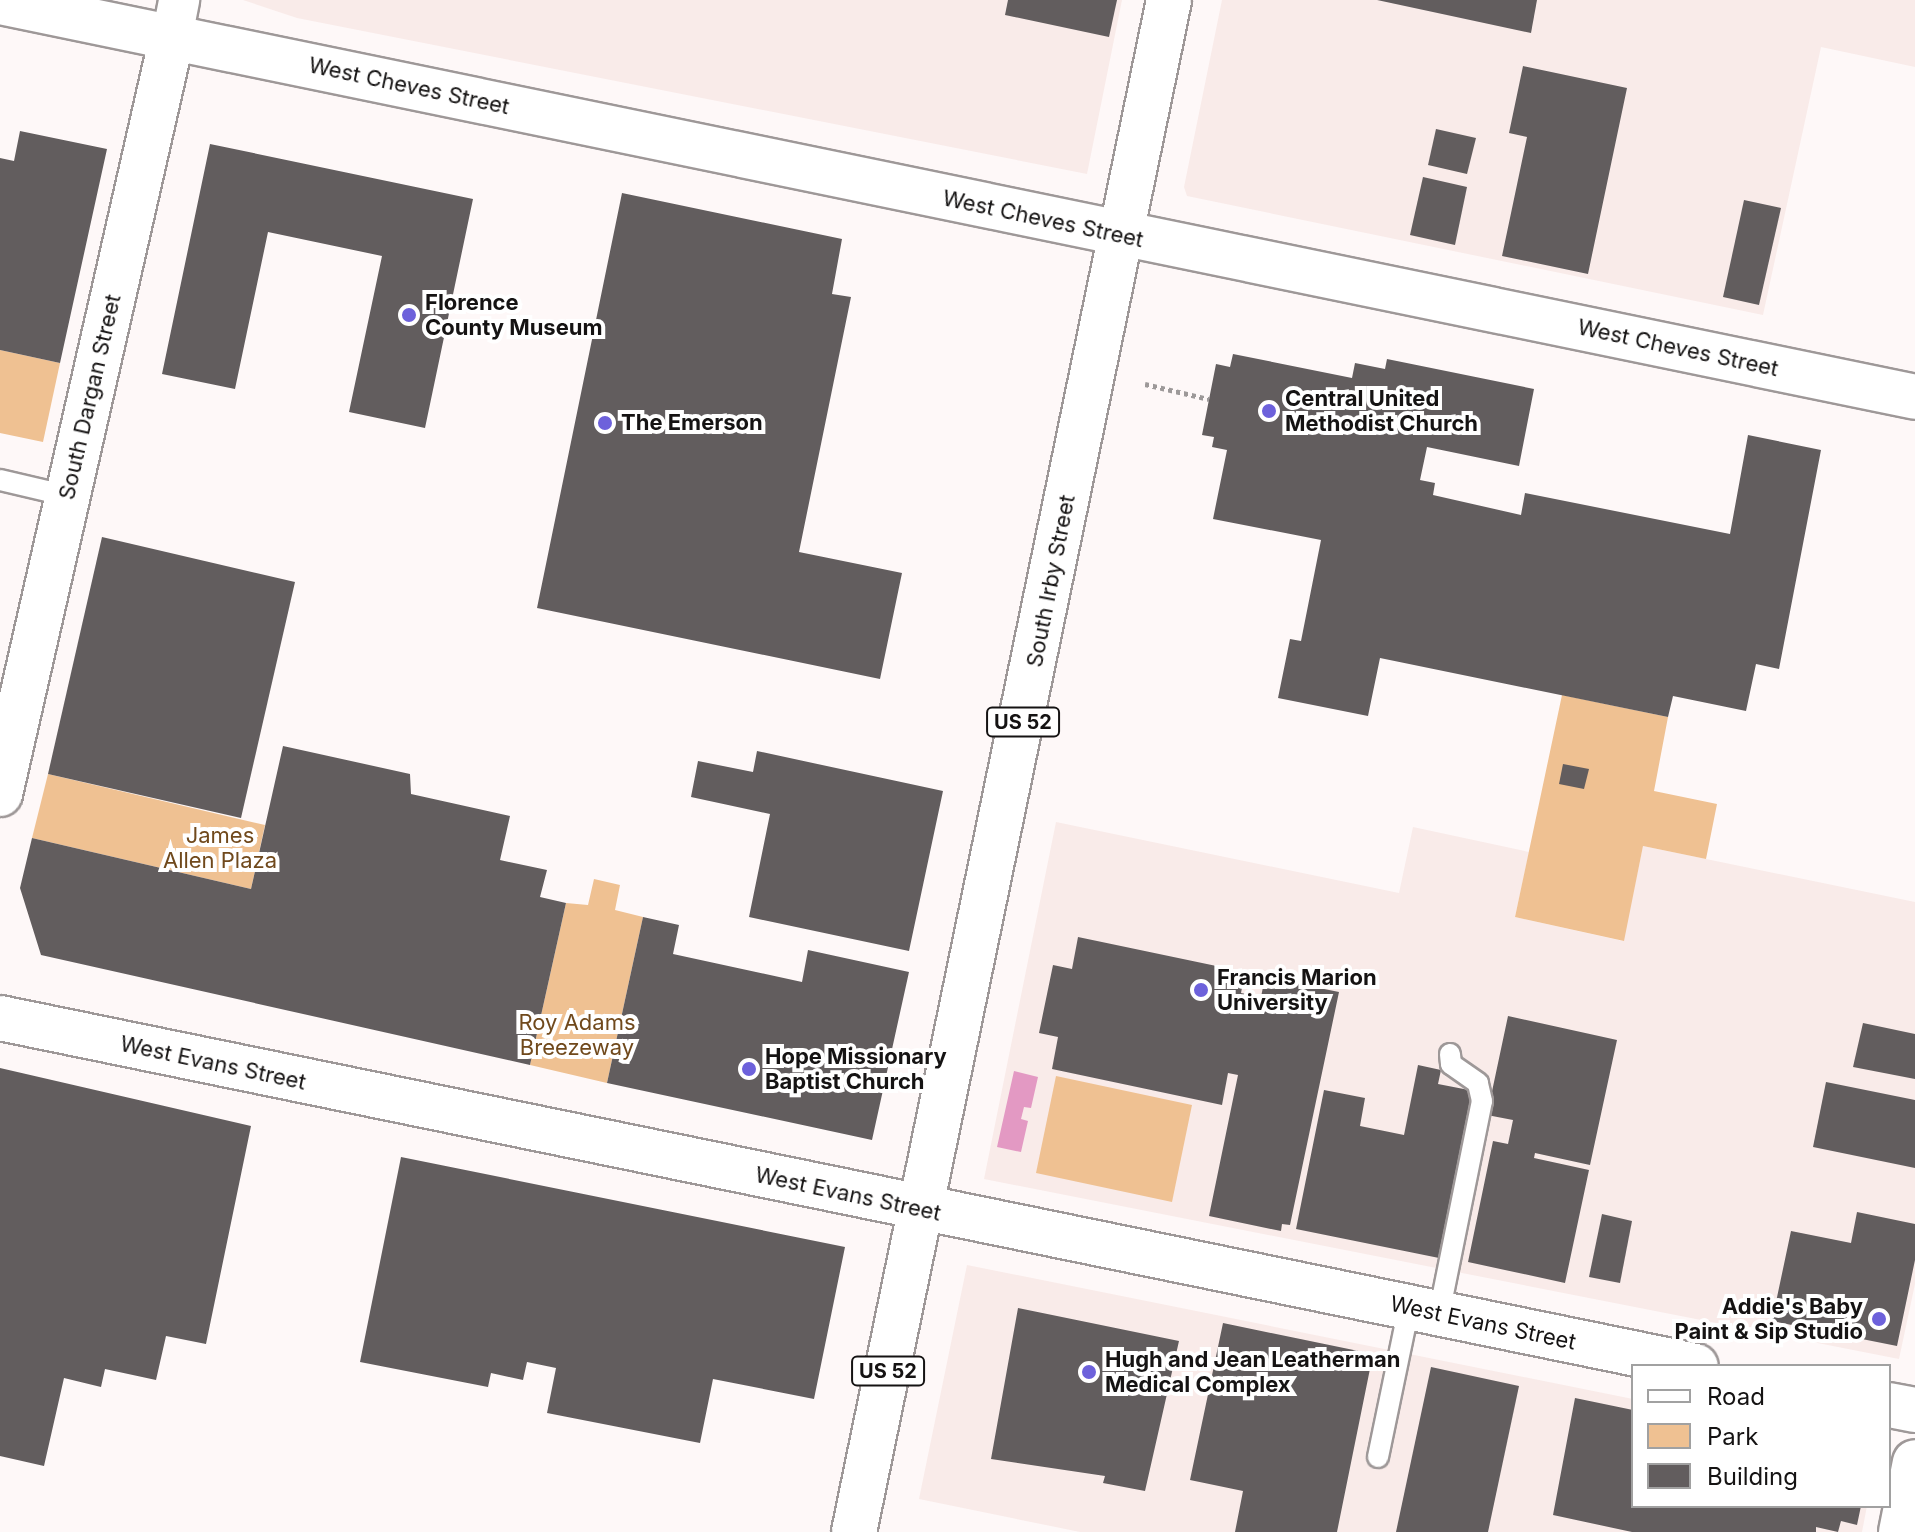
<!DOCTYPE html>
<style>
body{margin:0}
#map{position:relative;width:1915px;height:1532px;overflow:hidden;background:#fef8f8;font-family:Inter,sans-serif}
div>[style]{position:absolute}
.built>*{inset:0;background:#f9ebe9}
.green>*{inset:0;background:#efc192}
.water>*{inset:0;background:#e399c3}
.building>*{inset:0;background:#625d5e}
.path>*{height:5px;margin-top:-2.5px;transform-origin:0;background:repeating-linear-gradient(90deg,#9d9999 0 4px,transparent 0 8px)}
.roads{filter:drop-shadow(2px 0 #9e9898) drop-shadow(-2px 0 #9e9898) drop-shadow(0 2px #9e9898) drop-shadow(0 -2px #9e9898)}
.lane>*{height:20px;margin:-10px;padding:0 10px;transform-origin:10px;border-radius:10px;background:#fff}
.street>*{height:40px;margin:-20px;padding:0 20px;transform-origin:20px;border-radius:20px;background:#fff}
.secondary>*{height:44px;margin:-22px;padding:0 22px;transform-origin:22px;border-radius:22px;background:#fff}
.primary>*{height:44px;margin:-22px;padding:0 22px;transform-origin:22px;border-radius:22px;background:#fff}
.dots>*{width:22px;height:22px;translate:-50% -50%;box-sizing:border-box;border:4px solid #fff;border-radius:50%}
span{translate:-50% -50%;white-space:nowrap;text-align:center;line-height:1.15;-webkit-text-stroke:8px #fff;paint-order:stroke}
.shield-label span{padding:2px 6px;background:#fff;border:2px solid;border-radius:6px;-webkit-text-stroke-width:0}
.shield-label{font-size:20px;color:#151313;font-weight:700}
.street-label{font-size:22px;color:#151313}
.poi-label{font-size:22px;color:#151313;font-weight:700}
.left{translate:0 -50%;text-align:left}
.right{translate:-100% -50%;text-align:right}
.park-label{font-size:22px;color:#70491c}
.legend{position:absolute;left:1631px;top:1364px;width:260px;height:144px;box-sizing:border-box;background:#fff;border:2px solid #a1a1a1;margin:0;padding:10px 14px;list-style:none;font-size:24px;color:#151313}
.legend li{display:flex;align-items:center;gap:16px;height:40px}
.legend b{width:40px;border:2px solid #a1a1a1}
</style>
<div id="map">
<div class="built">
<div style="clip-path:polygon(243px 0,1122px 0,1087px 174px,297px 18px)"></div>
<div style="clip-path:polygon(1222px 0,1915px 0,1915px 67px,1821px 47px,1763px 315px,1187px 196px,1184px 187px)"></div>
<div style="clip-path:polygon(1056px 822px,1399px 893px,1413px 827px,1529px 852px,1515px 917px,1623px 941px,1643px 846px,1915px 902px,1915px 1284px,1899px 1359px,984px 1179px)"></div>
<div style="clip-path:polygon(967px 1265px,1633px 1399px,1633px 1506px,1867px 1506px,1862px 1532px,1080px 1532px,919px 1499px)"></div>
</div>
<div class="green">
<div style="clip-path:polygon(0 350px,60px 363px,43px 442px,0 433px)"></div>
<div style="clip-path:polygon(1562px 695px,1668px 717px,1654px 791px,1717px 804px,1706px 859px,1643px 846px,1624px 941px,1515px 917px)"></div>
<div style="clip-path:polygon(48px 774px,265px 825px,251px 889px,32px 838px)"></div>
<div style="clip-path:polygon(594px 879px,620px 885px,615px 910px,643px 917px,607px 1083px,530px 1065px,566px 903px,588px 905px)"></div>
<div style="clip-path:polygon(1056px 1076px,1192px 1105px,1172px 1202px,1036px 1173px)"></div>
</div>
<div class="water">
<div style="clip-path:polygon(1014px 1071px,1038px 1077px,1031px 1108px,1024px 1107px,1021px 1119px,1028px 1121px,1021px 1152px,997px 1147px)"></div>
</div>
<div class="building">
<div style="clip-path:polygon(1008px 0,1117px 0,1109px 37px,1005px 15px)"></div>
<div style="clip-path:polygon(1377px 0,1537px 0,1531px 33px)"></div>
<div style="clip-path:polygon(1523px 66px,1627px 88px,1588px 274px,1502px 256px,1527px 137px,1509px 133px)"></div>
<div style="clip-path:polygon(1436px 129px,1476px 138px,1467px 174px,1428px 165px)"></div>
<div style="clip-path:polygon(20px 131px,107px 149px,60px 363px,0 350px,0 158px,14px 161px)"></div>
<div style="clip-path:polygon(210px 144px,473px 199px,425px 428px,349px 412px,382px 256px,268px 232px,235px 389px,162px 374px)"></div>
<div style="clip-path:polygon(1423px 177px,1467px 187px,1455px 245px,1410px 235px)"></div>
<div style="clip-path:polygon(622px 193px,842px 239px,832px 294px,851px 297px,799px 552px,902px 573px,880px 679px,537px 608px)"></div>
<div style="clip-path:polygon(1744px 200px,1781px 208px,1759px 305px,1723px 297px)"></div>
<div style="clip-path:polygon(1233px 354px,1352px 378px,1355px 363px,1385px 369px,1387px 359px,1534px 389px,1519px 466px,1427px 447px,1420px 480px,1435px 483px,1433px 495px,1521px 515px,1525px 493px,1730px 534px,1748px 435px,1821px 450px,1779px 669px,1756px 664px,1746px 711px,1673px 696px,1668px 717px,1380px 658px,1368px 716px,1278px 698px,1290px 639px,1301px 641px,1321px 540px,1213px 519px,1227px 450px,1212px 447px,1214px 437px,1202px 435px,1216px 364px,1230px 367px)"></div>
<div style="clip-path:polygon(102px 537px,295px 582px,241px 818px,48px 774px)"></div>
<div style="clip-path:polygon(283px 746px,410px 774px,411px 794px,510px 816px,500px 860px,547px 870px,540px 897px,566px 903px,530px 1065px,41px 955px,20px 888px,32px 838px,251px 889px)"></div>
<div style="clip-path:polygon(757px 751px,943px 791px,909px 951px,749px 917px,770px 814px,691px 797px,698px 761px,753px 772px)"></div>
<div style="clip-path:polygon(1563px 764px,1589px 769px,1584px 789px,1559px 784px)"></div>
<div style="clip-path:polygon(643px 917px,679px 925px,673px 954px,802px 982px,808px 950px,909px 972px,872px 1140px,607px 1083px)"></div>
<div style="clip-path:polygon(1078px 937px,1245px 972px,1241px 993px,1261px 997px,1265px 977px,1339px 992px,1290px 1225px,1282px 1224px,1281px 1231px,1209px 1216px,1238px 1075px,1228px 1073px,1222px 1105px,1052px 1069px,1058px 1037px,1039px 1033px,1053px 965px,1072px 969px)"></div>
<div style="clip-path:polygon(1508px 1016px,1617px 1040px,1590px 1165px,1535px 1153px,1534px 1158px,1589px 1170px,1565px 1283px,1468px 1262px,1493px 1141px,1508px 1144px,1513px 1120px,1487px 1115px)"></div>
<div style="clip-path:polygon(1863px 1023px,1915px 1034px,1915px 1079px,1853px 1067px)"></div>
<div style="clip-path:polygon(1418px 1065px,1441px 1070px,1438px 1084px,1474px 1091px,1444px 1259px,1296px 1229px,1324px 1090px,1365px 1098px,1360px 1126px,1404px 1135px)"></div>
<div style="clip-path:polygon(0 1068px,251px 1126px,206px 1344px,166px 1336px,156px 1380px,105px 1369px,101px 1387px,64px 1378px,44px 1466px,0 1456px)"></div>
<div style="clip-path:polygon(1826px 1082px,1915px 1100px,1915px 1168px,1813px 1147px)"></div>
<div style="clip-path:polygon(401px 1157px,845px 1247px,814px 1399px,713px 1379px,700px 1443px,547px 1413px,556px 1368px,527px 1362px,523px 1380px,491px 1373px,488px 1387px,360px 1362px)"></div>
<div style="clip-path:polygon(1857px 1212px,1915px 1224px,1915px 1260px,1897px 1346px,1772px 1321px,1791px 1231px,1851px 1243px)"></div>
<div style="clip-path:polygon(1602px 1214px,1632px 1221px,1620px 1283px,1589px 1277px)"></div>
<div style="clip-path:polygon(1018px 1308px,1179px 1341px,1145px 1491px,1103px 1483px,1105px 1476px,991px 1459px)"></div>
<div style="clip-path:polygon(1223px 1323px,1373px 1354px,1337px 1532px,1235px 1532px,1243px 1491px,1190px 1480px)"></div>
<div style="clip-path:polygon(1431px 1367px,1519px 1386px,1488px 1532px,1396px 1532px)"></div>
<div style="clip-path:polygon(1575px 1398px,1633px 1410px,1633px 1506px,1861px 1506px,1857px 1525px,1841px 1521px,1838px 1532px,1816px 1527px,1816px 1532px,1632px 1532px,1553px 1515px)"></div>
</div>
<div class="path">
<div style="left:1145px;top:384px;width:66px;rotate:13.2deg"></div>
</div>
<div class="roads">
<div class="lane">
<div style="left:0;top:480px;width:70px;rotate:13.2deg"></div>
<div style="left:1439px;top:1314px;width:217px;rotate:-78.6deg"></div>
<div style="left:1482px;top:1101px;width:18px;rotate:-103deg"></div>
<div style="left:1478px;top:1083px;width:33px;rotate:-145deg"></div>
<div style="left:1451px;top:1064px;width:10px;rotate:-96deg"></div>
<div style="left:1378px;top:1457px;width:153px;rotate:-78.3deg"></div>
</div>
<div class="street">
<div style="left:172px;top:37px;width:38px;rotate:-79deg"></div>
</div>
<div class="secondary">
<div style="left:0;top:2px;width:1955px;rotate:11.65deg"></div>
<div style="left:0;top:794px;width:776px;rotate:-77.2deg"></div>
<div style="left:0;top:1018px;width:1731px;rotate:11.6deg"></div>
<div style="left:1889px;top:1405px;width:26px;rotate:11deg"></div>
<div style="left:1901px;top:1532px;width:71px;rotate:-78.7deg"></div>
</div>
<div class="primary">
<div style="left:854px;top:1532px;width:1564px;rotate:-78.38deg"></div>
</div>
</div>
<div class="dots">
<div style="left:409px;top:315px;background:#6d61db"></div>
<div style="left:1269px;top:411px;background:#6d61db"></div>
<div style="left:605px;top:423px;background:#6d61db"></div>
<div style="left:1201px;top:990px;background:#6d61db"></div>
<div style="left:749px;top:1069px;background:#6d61db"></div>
<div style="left:1879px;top:1319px;background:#6d61db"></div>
<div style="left:1089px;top:1372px;background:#6d61db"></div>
</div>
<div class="shield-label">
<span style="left:1023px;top:722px">US 52</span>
<span style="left:888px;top:1371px">US 52</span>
</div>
<div class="street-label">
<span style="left:409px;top:86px;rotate:12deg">West Cheves Street</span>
<span style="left:1043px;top:219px;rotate:12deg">West Cheves Street</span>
<span style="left:1678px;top:348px;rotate:12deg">West Cheves Street</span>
<span style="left:90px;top:397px;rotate:-77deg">South Dargan Street</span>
<span style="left:1051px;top:581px;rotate:-79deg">South Irby Street</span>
<span style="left:213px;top:1063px;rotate:12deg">West Evans Street</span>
<span style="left:848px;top:1194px;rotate:12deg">West Evans Street</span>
<span style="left:1483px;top:1323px;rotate:12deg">West Evans Street</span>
</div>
<div class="poi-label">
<span class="left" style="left:425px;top:315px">Florence<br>County Museum</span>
<span class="left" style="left:1285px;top:411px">Central United<br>Methodist Church</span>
<span class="left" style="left:621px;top:423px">The Emerson</span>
<span class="left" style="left:1217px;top:990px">Francis Marion<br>University</span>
<span class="left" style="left:765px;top:1069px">Hope Missionary<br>Baptist Church</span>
<span class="right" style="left:1863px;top:1319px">Addie's Baby<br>Paint &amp; Sip Studio</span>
<span class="left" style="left:1105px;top:1372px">Hugh and Jean Leatherman<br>Medical Complex</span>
</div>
<div class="park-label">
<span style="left:220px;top:848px">James<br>Allen Plaza</span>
<span style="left:577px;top:1035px">Roy Adams<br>Breezeway</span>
</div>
<ul class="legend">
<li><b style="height:10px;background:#fff"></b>Road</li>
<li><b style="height:22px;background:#efc192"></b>Park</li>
<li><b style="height:22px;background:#625d5e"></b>Building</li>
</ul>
</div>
